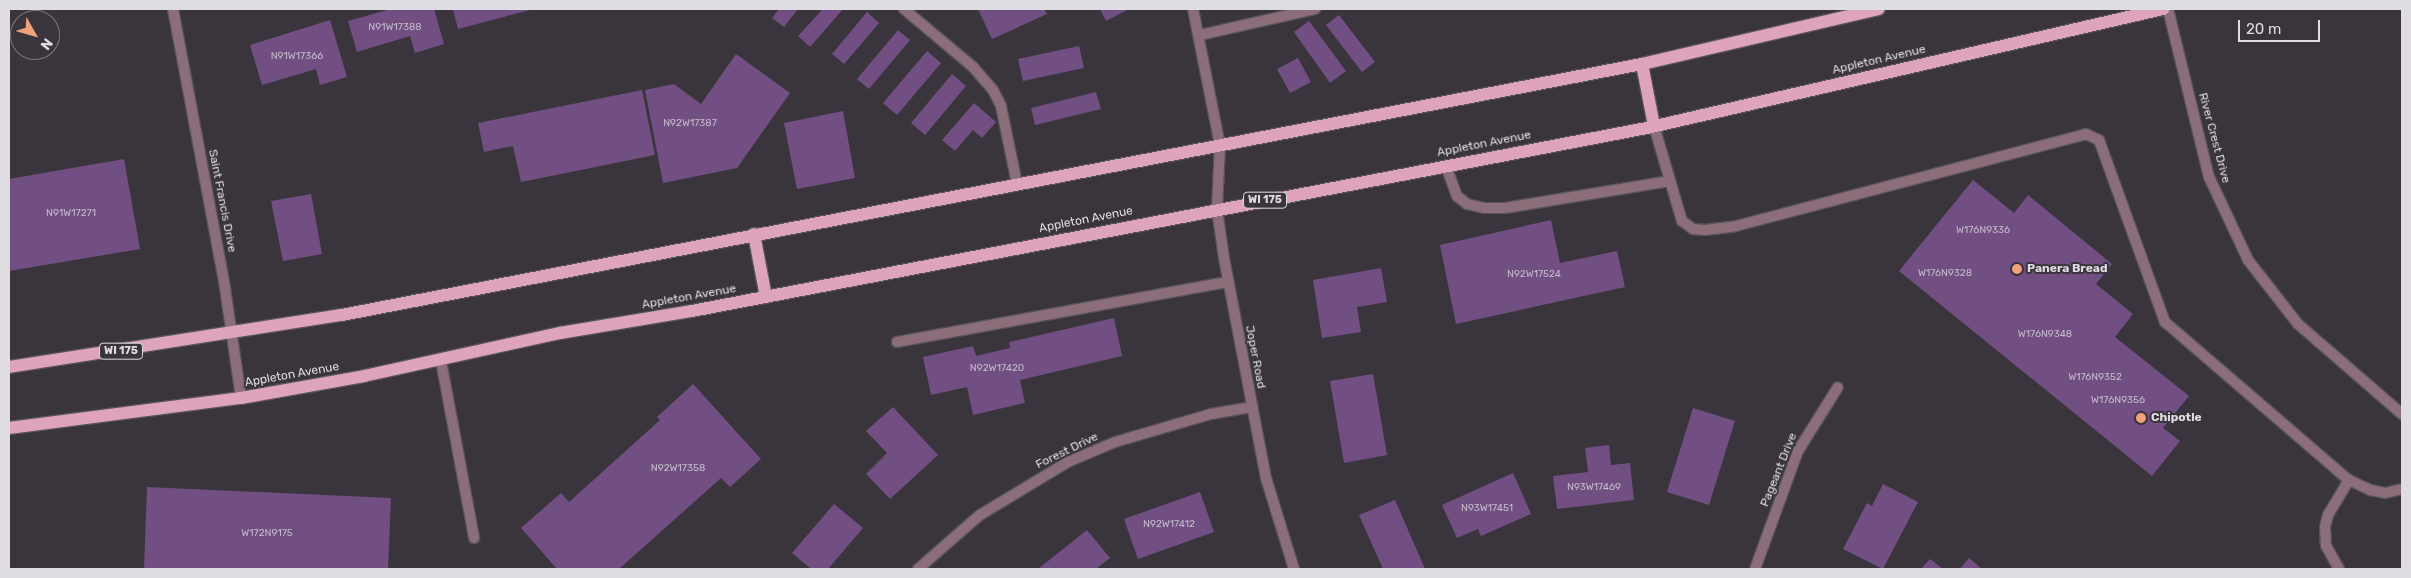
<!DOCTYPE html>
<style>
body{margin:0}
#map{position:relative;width:2411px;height:578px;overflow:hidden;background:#3a353c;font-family:Rubik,sans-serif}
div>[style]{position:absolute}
.building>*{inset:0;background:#724f83}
.roads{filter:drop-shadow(1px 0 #58535a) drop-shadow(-1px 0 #58535a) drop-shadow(0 1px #58535a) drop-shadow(0 -1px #58535a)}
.service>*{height:10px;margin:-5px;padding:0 5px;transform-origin:5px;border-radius:5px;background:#8c6e7b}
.minor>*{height:10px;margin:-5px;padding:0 5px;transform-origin:5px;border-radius:5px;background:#8c6e7b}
.tertiary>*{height:10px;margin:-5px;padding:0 5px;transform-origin:5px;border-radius:5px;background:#8c6e7b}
.primary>*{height:12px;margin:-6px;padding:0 6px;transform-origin:6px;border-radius:6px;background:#dfa4bd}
.dots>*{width:14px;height:14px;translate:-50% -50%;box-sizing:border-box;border:2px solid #3a353c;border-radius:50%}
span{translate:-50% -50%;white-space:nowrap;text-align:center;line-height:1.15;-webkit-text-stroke:4px #3a353c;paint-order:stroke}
.number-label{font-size:10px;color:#c4baca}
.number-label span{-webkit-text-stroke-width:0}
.shield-label span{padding:1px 4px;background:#3a353c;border:1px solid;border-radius:4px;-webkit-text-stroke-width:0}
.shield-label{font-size:11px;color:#dfdde1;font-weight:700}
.street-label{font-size:12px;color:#dfdde1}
.poi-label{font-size:12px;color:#dfdde1;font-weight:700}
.left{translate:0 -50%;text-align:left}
.frame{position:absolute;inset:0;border:10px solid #dfdde1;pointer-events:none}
.north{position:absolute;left:10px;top:10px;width:50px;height:50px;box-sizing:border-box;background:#3a353c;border:1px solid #7c787e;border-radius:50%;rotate:128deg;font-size:14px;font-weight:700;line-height:20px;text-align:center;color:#dfdde1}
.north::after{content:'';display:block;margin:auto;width:18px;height:22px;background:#f0a27a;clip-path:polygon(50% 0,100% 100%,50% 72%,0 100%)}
.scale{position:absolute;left:2238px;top:20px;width:82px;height:22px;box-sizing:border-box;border:2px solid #dfdde1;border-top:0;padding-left:6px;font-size:15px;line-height:18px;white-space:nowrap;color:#dfdde1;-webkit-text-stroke:4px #3a353c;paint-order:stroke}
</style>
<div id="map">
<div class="building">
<div style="clip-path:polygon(391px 9px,434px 9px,444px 44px,415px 53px,410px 36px,357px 52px,348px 21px)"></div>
<div style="clip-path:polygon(453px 9px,534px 9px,458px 29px)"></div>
<div style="clip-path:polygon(779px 9px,798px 9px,784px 27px,772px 18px)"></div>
<div style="clip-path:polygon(823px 9px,843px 9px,810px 47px,798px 36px)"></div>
<div style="clip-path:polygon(978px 9px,1044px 9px,1047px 14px,992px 39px)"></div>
<div style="clip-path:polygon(1100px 9px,1129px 9px,1106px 21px)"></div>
<div style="clip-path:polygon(867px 12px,879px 23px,844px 64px,832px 54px)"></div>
<div style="clip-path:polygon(1339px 15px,1375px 62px,1362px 72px,1326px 25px)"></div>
<div style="clip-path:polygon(330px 20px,347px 77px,320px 85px,316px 69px,262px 85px,250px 45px)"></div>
<div style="clip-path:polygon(1309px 21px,1346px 71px,1330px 83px,1294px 32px)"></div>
<div style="clip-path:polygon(898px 30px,910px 40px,869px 89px,857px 79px)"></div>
<div style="clip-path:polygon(1079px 46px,1084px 68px,1023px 81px,1018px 59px)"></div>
<div style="clip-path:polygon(927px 51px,941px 63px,897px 115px,883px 103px)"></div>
<div style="clip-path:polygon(736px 54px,790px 93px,737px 168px,663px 183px,645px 90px,674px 84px,701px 104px)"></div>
<div style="clip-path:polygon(1298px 58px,1311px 82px,1290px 93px,1277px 69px)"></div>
<div style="clip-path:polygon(952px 74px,966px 86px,925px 135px,911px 123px)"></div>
<div style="clip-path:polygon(642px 90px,655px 155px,521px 182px,513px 146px,484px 152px,478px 123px)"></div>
<div style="clip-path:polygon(1096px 92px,1101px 109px,1035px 125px,1031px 108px)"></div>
<div style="clip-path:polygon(974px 103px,996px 122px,982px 138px,973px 130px,955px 151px,942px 140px)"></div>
<div style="clip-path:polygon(843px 111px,855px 178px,797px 189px,784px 123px)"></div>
<div style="clip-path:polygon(124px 159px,140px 249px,9px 271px,9px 179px)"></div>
<div style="clip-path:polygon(1973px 180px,2014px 213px,2028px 195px,2112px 264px,2096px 284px,2133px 314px,2115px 337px,2189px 396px,2163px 428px,2180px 441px,2152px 476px,1899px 271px)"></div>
<div style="clip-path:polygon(311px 194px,322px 254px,283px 261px,271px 201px)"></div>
<div style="clip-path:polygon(1551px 220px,1560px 263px,1617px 251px,1625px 287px,1456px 324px,1440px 245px)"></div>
<div style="clip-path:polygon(1381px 268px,1387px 302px,1357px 307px,1361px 332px,1322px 338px,1313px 280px)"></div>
<div style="clip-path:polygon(1114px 318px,1122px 356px,1020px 380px,1025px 403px,973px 415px,967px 387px,931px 395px,923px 357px,973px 346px,976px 356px,1010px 348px,1009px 342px)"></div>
<div style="clip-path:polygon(1373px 374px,1387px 455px,1344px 463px,1330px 381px)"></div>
<div style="clip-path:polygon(693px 384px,761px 459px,730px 487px,721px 478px,619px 569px,557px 569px,521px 528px,561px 493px,569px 502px,660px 420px,657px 417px)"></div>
<div style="clip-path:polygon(893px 407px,938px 455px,890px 499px,866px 474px,887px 453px,866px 431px)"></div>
<div style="clip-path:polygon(1693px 408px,1735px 421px,1709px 505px,1667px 492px)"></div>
<div style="clip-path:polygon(1609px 445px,1611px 465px,1630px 463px,1634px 500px,1557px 509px,1553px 476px,1588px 472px,1585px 448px)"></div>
<div style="clip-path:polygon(1513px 473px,1531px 514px,1481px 536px,1478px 529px,1457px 538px,1442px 505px)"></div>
<div style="clip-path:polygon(1883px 484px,1918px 502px,1883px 569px,1843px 549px,1867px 503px,1872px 506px)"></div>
<div style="clip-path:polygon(147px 487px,391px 498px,388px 569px,144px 569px)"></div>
<div style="clip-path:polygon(1200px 492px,1214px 532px,1138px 559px,1124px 519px)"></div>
<div style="clip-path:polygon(1395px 500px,1425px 569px,1383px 569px,1359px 515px)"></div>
<div style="clip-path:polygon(834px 504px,863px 528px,828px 569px,811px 569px,792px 553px)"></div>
<div style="clip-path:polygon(1087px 530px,1110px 558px,1096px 569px,1038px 569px)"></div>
<div style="clip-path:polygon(1969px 558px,1982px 569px,1960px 569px)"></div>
<div style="clip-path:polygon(1930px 559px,1943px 569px,1921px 569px)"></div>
</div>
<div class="roads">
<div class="service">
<div style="left:1654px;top:126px;width:99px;rotate:73.6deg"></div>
<div style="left:1682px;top:221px;width:14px;rotate:36deg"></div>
<div style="left:1693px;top:229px;width:12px;rotate:5deg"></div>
<div style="left:1705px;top:230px;width:31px;rotate:-7deg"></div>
<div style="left:1736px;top:226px;width:362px;rotate:-14.7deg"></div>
<div style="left:2086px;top:134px;width:14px;rotate:25deg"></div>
<div style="left:2099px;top:140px;width:194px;rotate:70.1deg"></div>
<div style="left:2165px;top:322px;width:243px;rotate:40.7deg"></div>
<div style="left:2349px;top:480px;width:23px;rotate:25deg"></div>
<div style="left:2370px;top:490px;width:15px;rotate:11deg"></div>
<div style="left:2385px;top:493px;width:17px;rotate:-13deg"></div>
<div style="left:1446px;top:166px;width:32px;rotate:70deg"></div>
<div style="left:1457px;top:196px;width:13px;rotate:39deg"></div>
<div style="left:1467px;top:204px;width:17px;rotate:13deg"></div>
<div style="left:1484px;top:208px;width:21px"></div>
<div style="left:1505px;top:208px;width:167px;rotate:-9.3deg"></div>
<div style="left:897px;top:342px;width:336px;rotate:-10.3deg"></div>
<div style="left:441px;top:361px;width:180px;rotate:79.4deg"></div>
<div style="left:2339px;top:569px;width:26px;rotate:-119deg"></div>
<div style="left:2326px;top:546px;width:19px;rotate:-93deg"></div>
<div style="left:2325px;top:527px;width:12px;rotate:-76deg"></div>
<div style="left:2328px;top:515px;width:41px;rotate:-59deg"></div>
</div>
<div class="minor">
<div style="left:173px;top:9px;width:284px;rotate:79.4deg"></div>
<div style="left:225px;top:288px;width:111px;rotate:81.7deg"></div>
<div style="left:904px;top:9px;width:90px;rotate:40deg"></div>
<div style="left:973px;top:67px;width:30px;rotate:49deg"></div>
<div style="left:993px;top:90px;width:18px;rotate:63deg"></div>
<div style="left:1001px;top:106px;width:80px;rotate:78.4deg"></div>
<div style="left:1193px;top:9px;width:139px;rotate:78.8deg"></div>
<div style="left:1220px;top:145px;width:64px;rotate:92.7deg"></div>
<div style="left:1217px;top:209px;width:49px;rotate:81.9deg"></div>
<div style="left:1224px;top:258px;width:224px;rotate:79.2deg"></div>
<div style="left:1266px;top:478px;width:95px;rotate:72.9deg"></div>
<div style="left:1200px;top:35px;width:118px;rotate:-12.7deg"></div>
<div style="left:918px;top:569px;width:82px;rotate:-41.1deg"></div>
<div style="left:980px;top:515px;width:103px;rotate:-31.1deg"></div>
<div style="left:1068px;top:462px;width:51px;rotate:-23.1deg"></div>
<div style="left:1115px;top:442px;width:100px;rotate:-16.3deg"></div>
<div style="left:1211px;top:414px;width:42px;rotate:-9.7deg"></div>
<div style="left:1755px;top:569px;width:126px;rotate:-70deg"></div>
<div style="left:1798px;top:451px;width:75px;rotate:-58deg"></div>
</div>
<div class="tertiary">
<div style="left:2168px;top:9px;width:173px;rotate:76.3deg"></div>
<div style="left:2209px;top:177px;width:92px;rotate:64.8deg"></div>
<div style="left:2248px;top:260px;width:81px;rotate:52deg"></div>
<div style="left:2298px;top:324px;width:138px;rotate:40.9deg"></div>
</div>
<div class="primary">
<div style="left:1642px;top:64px;width:63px;rotate:79deg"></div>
<div style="left:754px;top:234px;width:64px;rotate:79.2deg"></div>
<div style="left:9px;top:367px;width:337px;rotate:-8.9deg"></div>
<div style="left:342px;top:315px;width:1324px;rotate:-10.93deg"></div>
<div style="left:1642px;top:64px;width:243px;rotate:-13.1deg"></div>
<div style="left:9px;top:428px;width:234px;rotate:-7.4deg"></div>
<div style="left:241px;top:398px;width:125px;rotate:-10.1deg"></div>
<div style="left:364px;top:376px;width:201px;rotate:-12.4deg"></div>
<div style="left:560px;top:333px;width:134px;rotate:-9.5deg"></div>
<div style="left:692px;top:311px;width:972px;rotate:-10.85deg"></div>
<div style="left:1647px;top:128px;width:530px;rotate:-12.99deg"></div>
</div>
</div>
<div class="dots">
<div style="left:2017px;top:269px;background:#f0a27a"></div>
<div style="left:2141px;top:418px;background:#f0a27a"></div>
</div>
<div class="number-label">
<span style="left:395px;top:28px">N91W17388</span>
<span style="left:297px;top:57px">N91W17366</span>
<span style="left:690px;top:124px">N92W17387</span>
<span style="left:71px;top:214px">N91W17271</span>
<span style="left:1983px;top:231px">W176N9336</span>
<span style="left:1945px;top:274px">W176N9328</span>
<span style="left:1534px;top:275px">N92W17524</span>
<span style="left:2045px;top:335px">W176N9348</span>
<span style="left:997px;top:369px">N92W17420</span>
<span style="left:2095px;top:378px">W176N9352</span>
<span style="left:2118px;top:401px">W176N9356</span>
<span style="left:678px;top:469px">N92W17358</span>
<span style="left:1594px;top:488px">N93W17469</span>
<span style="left:1487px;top:509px">N93W17451</span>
<span style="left:1169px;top:525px">N92W17412</span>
<span style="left:267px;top:534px">W172N9175</span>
</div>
<div class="shield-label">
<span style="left:1265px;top:200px">WI 175</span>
<span style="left:121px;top:351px">WI 175</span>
</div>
<div class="street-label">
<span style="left:1879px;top:60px;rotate:-13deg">Appleton Avenue</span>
<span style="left:2214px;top:138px;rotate:75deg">River Crest Drive</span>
<span style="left:1484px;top:144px;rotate:-11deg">Appleton Avenue</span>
<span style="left:222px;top:201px;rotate:79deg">Saint Francis Drive</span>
<span style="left:1086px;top:220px;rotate:-11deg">Appleton Avenue</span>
<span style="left:689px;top:297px;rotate:-10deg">Appleton Avenue</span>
<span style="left:1255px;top:357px;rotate:79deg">Joper Road</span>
<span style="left:292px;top:375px;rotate:-10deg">Appleton Avenue</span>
<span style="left:1067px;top:451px;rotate:-26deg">Forest Drive</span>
<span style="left:1779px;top:470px;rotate:-68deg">Pageant Drive</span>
</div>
<div class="poi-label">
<span class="left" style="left:2027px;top:269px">Panera Bread</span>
<span class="left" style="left:2151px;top:418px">Chipotle</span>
</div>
<div class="frame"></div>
<div class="north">N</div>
<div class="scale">20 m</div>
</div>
